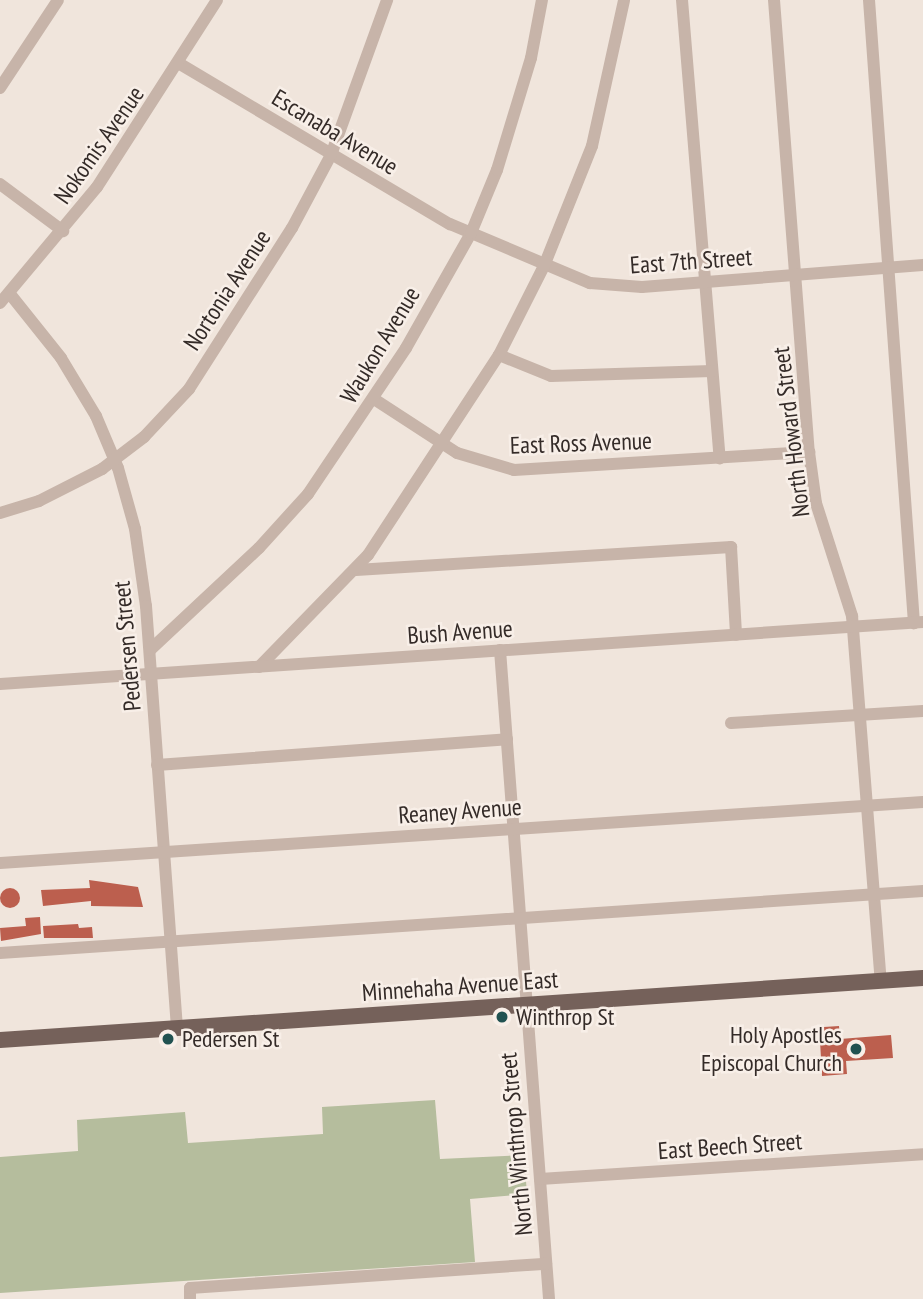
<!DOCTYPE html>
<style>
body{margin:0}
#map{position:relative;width:923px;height:1299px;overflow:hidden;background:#f0e5dc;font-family:"PT Sans Narrow",sans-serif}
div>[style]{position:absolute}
.green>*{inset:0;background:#b5bd9d}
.building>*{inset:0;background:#bc5f4e}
.round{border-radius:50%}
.minor>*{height:12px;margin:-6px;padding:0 6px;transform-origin:6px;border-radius:6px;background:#c7b4a9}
.major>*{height:16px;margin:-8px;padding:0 8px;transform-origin:8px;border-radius:8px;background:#75615a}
.dots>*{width:19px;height:19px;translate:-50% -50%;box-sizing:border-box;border:4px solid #f8efe8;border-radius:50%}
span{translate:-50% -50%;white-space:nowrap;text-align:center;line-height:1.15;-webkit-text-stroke:5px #f8efe8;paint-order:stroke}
.street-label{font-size:24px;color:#342b28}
.poi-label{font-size:24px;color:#342b28}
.left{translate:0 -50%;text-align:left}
.right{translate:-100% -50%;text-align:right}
</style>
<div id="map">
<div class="green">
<div style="clip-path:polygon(435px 1100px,440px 1159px,524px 1155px,527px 1194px,470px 1199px,475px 1262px,0 1293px,0 1157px,78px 1151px,77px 1120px,185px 1112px,188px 1143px,323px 1134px,322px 1107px)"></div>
</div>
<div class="building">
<div style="clip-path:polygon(89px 880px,138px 887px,143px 907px,91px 906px,91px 901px,43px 906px,41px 890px,90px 888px)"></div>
<div class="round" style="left:0;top:888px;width:20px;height:20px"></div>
<div style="clip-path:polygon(40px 917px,41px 934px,1px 941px,0 928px,26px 926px,25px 918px)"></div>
<div style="clip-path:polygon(78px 924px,79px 928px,92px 927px,93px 938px,44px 938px,43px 926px)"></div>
<div style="clip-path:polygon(839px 1026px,840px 1039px,891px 1035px,893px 1058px,846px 1061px,847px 1074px,822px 1076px,820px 1041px,825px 1041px,824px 1027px)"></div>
</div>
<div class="minor">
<div style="left:682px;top:0;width:460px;rotate:85.3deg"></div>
<div style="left:774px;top:0;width:453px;rotate:85.6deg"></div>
<div style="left:809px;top:452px;width:51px;rotate:82.2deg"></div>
<div style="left:816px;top:503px;width:119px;rotate:72.3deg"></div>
<div style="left:852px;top:616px;width:366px;rotate:85.5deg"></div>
<div style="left:869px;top:0;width:625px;rotate:85.87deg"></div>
<div style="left:180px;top:64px;width:314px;rotate:30.7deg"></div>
<div style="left:450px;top:224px;width:152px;rotate:22.9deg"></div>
<div style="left:590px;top:283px;width:52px;rotate:4.4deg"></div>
<div style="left:642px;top:287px;width:282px;rotate:-4.5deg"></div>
<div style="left:0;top:88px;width:105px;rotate:-56.6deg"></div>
<div style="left:0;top:184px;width:79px;rotate:36.7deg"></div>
<div style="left:10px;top:294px;width:82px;rotate:51.4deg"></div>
<div style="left:61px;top:358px;width:68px;rotate:58.9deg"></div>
<div style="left:96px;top:416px;width:56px;rotate:67.1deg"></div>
<div style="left:118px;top:468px;width:63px;rotate:74.4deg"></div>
<div style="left:135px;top:529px;width:78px;rotate:81.9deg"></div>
<div style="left:146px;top:606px;width:423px;rotate:85.8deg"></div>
<div style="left:0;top:303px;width:151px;rotate:-50.1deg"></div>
<div style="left:97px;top:187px;width:222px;rotate:-57.3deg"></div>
<div style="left:499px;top:355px;width:56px;rotate:22deg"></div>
<div style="left:551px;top:376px;width:161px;rotate:-1.8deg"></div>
<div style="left:374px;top:399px;width:99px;rotate:33deg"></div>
<div style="left:457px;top:453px;width:59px;rotate:16.6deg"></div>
<div style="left:514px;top:470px;width:296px;rotate:-3.5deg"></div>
<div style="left:0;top:513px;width:41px;rotate:-17.1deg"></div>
<div style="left:39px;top:501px;width:71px;rotate:-26.9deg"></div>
<div style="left:102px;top:469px;width:53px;rotate:-37.3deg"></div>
<div style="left:144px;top:437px;width:66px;rotate:-46.8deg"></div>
<div style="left:189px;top:389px;width:191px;rotate:-57.4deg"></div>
<div style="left:292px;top:228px;width:83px;rotate:-61.9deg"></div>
<div style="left:331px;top:155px;width:165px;rotate:-70.1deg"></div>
<div style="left:356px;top:570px;width:376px;rotate:-3.5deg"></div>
<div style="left:731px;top:547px;width:88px;rotate:86.7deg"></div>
<div style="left:150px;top:650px;width:149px;rotate:-43.1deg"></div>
<div style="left:259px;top:548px;width:73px;rotate:-47.8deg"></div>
<div style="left:308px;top:494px;width:176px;rotate:-56.1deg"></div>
<div style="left:406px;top:348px;width:132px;rotate:-60.5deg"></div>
<div style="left:471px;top:233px;width:68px;rotate:-67.6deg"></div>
<div style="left:497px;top:170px;width:117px;rotate:-73.1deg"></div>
<div style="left:531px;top:58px;width:59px;rotate:-79.3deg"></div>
<div style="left:500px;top:650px;width:651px;rotate:85.68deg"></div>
<div style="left:259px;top:667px;width:156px;rotate:-45.8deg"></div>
<div style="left:368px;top:555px;width:239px;rotate:-56.8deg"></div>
<div style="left:499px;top:355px;width:100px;rotate:-63.2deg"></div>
<div style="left:544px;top:266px;width:129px;rotate:-68.2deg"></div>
<div style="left:592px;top:146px;width:149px;rotate:-77.6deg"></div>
<div style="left:0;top:684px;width:925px;rotate:-3.84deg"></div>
<div style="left:731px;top:723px;width:192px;rotate:-3.6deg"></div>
<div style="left:157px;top:765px;width:351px;rotate:-4.2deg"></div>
<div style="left:0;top:863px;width:925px;rotate:-3.78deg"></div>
<div style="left:0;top:953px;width:925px;rotate:-3.84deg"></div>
<div style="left:540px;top:1179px;width:384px;rotate:-3.7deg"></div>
<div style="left:190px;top:1299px;width:11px;rotate:-90deg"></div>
<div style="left:190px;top:1288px;width:357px;rotate:-3.9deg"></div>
</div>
<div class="major">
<div style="left:0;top:1040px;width:925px;rotate:-3.84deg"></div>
</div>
<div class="dots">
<div style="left:502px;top:1017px;background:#215251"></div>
<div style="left:168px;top:1039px;background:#215251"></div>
<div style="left:856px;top:1049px;background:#215251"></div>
</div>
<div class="street-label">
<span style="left:335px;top:132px;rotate:31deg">Escanaba Avenue</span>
<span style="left:99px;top:145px;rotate:-55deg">Nokomis Avenue</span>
<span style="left:691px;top:261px;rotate:-4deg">East 7th Street</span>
<span style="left:227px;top:290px;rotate:-57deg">Nortonia Avenue</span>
<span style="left:380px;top:345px;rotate:-59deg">Waukon Avenue</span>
<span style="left:791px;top:432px;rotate:-97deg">North Howard Street</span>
<span style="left:581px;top:443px;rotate:-2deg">East Ross Avenue</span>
<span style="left:460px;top:632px;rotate:-4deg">Bush Avenue</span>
<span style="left:127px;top:646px;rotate:-95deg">Pedersen Street</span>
<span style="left:460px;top:811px;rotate:-4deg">Reaney Avenue</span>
<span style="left:460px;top:986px;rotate:-4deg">Minnehaha Avenue East</span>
<span style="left:516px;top:1144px;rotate:-95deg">North Winthrop Street</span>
<span style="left:730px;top:1146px;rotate:-4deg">East Beech Street</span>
</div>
<div class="poi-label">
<span class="left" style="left:516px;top:1017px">Winthrop St</span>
<span class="right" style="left:842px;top:1049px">Holy Apostles<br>Episcopal Church</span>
<span class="left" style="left:182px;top:1039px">Pedersen St</span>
</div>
</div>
